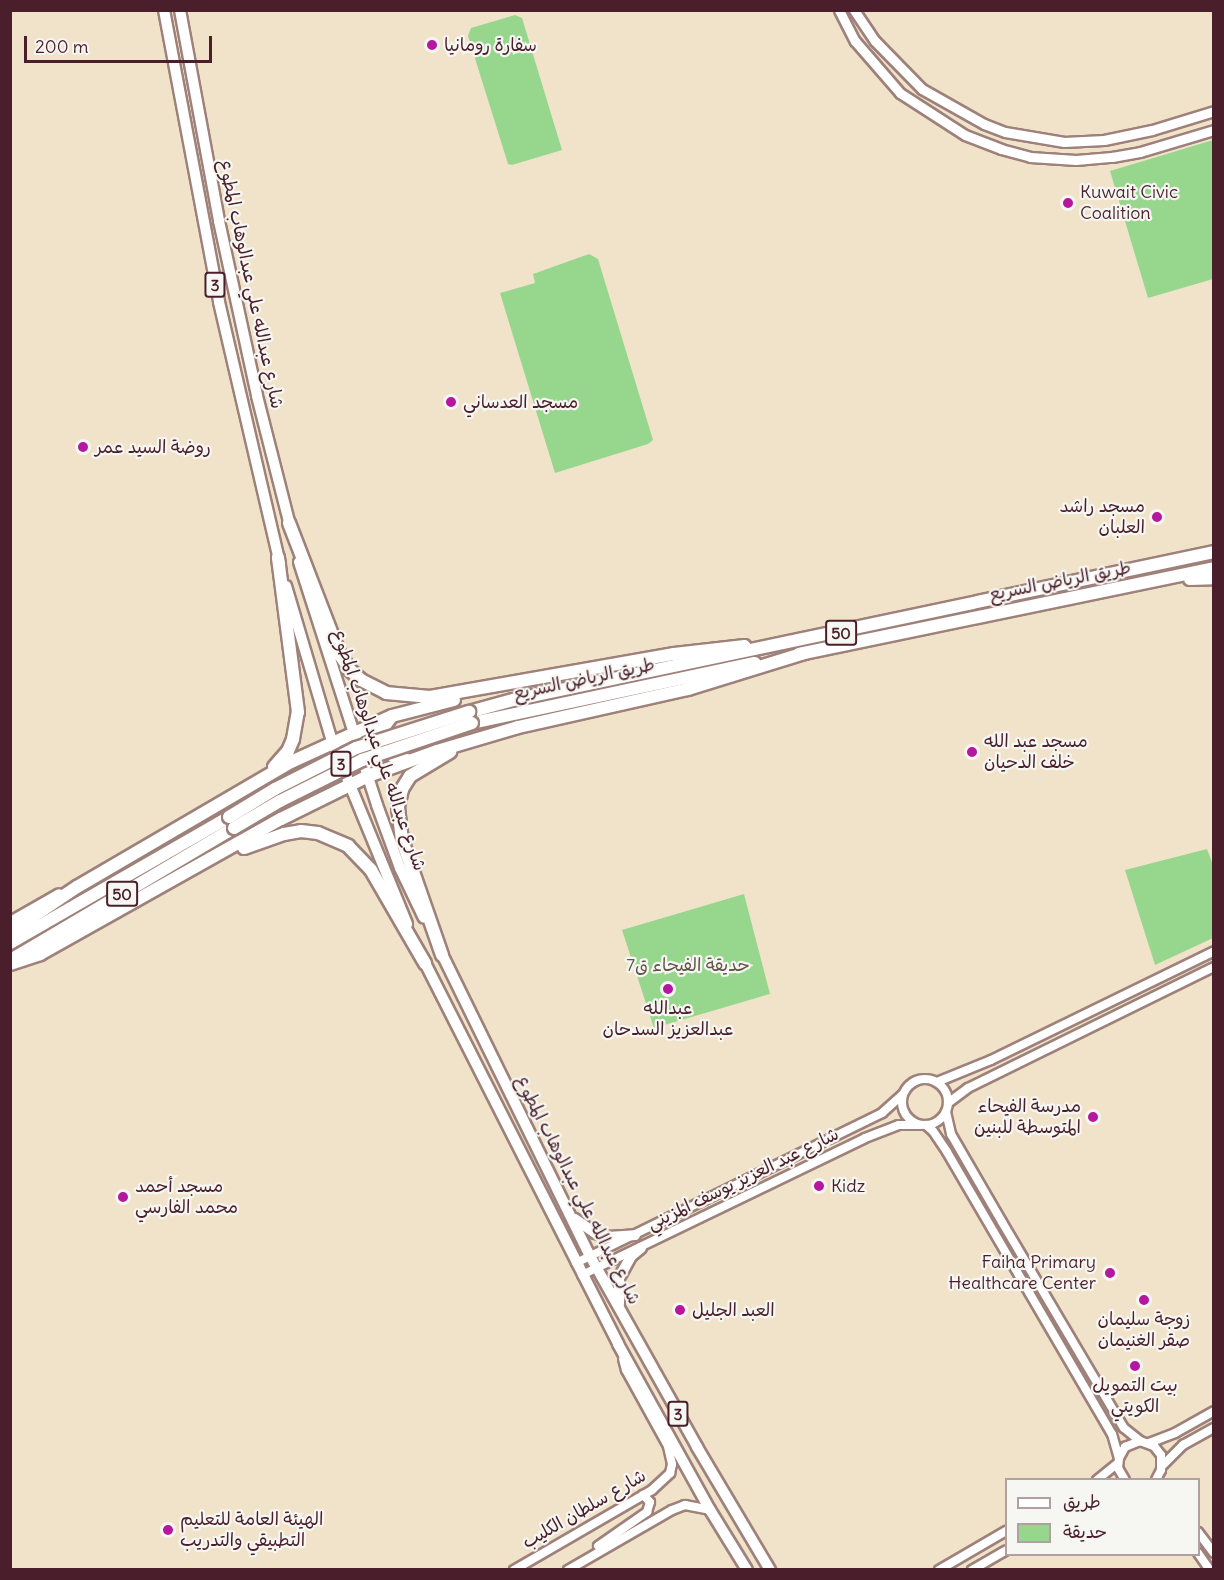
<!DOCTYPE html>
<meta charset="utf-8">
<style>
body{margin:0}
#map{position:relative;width:1224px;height:1580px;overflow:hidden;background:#f1e3c9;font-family:Delius,"Playpen Sans Arabic",sans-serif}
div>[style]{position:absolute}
.green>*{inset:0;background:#97d78d}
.roads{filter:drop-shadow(2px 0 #9e817a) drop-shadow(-2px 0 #9e817a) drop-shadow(0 2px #9e817a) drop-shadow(0 -2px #9e817a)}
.tertiary>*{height:8px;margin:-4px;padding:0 4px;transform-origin:4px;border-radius:4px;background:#fff}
.tertiary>.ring{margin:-4px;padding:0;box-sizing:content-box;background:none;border:8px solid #fff;border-radius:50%}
.secondary>*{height:9px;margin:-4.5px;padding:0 4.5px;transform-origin:4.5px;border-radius:4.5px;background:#fff}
.primary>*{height:10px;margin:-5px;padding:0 5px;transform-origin:5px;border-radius:5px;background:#fff}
.motorway>*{height:12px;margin:-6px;padding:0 6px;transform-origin:6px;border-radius:6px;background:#fff}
.bridges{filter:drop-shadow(2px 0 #9e817a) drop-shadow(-2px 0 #9e817a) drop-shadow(0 2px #9e817a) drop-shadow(0 -2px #9e817a)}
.motorway-bridge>*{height:12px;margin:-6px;padding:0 6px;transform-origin:6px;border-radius:6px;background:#fff}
.dots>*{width:16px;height:16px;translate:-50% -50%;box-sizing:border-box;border:3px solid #f6f6f2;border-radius:50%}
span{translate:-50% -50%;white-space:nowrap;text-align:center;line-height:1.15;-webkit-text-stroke:4.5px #f6f6f2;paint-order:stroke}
.shield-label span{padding:2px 4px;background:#f6f6f2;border:2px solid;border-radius:4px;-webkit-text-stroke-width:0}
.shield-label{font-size:16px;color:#4a1f2b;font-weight:700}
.poi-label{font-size:18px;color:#4a1f2b}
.left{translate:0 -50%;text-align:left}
.right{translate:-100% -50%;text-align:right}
.street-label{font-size:18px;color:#4a1f2b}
.park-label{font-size:18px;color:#615648}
.frame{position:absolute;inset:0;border:12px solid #4a1f2b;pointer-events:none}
.legend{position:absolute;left:1005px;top:1478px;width:195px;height:78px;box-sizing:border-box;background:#f6f6f2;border:2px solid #b1a0a2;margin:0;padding:8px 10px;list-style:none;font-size:18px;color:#4a1f2b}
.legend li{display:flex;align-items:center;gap:12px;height:30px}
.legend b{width:30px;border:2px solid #b1a0a2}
.scale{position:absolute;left:24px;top:36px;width:188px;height:27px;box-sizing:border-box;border:3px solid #4a1f2b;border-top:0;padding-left:8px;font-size:18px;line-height:21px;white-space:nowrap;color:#4a1f2b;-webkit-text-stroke:4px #f6f6f2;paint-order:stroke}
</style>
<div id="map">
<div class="green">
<div style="clip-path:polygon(515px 15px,522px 18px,562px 150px,512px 165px,508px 164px,468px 36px,471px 28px)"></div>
<div style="clip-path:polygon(1213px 140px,1213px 279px,1148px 298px,1110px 171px)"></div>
<div style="clip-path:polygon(589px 254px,598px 259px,653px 440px,648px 444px,555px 473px,500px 293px,535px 283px,533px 274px)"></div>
<div style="clip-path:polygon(1207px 849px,1213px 865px,1213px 938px,1155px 965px,1125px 870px)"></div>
<div style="clip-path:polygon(744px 894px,770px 994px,654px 1028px,622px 930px)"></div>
</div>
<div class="roads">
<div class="tertiary">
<div class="ring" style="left:902px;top:1079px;width:38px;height:38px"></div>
<div style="left:937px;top:1082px;width:58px;rotate:-22.2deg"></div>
<div style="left:991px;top:1060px;width:248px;rotate:-26deg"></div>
<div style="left:948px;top:1103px;width:25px;rotate:-37deg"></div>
<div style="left:968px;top:1088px;width:274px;rotate:-26.2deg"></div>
<div style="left:946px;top:1112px;width:23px;rotate:77deg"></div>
<div style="left:951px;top:1134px;width:102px;rotate:59.9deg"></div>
<div style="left:1002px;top:1222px;width:239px;rotate:59.4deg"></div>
<div style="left:1124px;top:1428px;width:21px;rotate:39deg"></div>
<div style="left:926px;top:1125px;width:9px;rotate:41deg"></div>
<div style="left:933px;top:1131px;width:25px;rotate:56deg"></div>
<div style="left:947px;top:1152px;width:327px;rotate:59.7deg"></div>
<div style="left:1112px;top:1434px;width:25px;rotate:74deg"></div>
<div style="left:576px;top:1263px;width:341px;rotate:-26.1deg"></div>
<div style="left:882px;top:1113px;width:27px;rotate:-42deg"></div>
<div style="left:582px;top:1275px;width:314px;rotate:-25.8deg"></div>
<div style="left:865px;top:1138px;width:36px;rotate:-21deg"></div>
<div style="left:899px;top:1125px;width:21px"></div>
<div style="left:1149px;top:1443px;width:28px;rotate:-21deg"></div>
<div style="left:1175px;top:1433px;width:45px;rotate:-29.4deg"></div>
<div style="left:1162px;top:1466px;width:30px;rotate:-45deg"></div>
<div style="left:1183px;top:1445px;width:35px;rotate:-29deg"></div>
<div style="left:1097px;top:1480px;width:27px;rotate:-39deg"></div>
<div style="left:1125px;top:1480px;width:14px;rotate:-120deg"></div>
<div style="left:1118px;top:1468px;width:10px;rotate:-84deg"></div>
<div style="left:1119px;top:1458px;width:13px;rotate:-61deg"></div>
<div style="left:1125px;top:1447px;width:16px;rotate:-22deg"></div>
<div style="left:1140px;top:1441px;width:15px;rotate:20deg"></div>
<div style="left:1154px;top:1446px;width:11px;rotate:52deg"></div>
<div style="left:1161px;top:1455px;width:15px;rotate:90deg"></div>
<div style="left:1161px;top:1470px;width:11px;rotate:117deg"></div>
<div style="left:1198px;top:1532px;width:26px;rotate:53deg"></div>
<div style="left:598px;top:1546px;width:60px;rotate:-34.8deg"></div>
<div style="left:647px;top:1512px;width:10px;rotate:-73deg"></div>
<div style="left:650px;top:1502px;width:10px;rotate:-135deg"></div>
<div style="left:1198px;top:1553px;width:21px;rotate:55deg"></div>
<div style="left:514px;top:1570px;width:160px;rotate:-30.1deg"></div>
<div style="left:652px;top:1490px;width:25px;rotate:-43deg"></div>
<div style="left:670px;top:1473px;width:9px;rotate:-77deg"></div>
<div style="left:672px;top:1464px;width:18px;rotate:-103deg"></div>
<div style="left:668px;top:1446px;width:87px;rotate:-118.9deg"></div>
<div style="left:626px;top:1370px;width:11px;rotate:-105deg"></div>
<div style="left:568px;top:1570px;width:120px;rotate:-30deg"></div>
<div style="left:672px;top:1510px;width:14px;rotate:-21deg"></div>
<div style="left:685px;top:1505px;width:25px;rotate:11deg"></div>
<div style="left:939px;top:1570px;width:78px;rotate:-30.2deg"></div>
<div style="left:972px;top:1570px;width:39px;rotate:-30deg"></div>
</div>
<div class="secondary">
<div style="left:839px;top:10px;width:35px;rotate:63deg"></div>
<div style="left:855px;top:41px;width:69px;rotate:49.1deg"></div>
<div style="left:900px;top:93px;width:77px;rotate:32.9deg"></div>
<div style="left:965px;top:135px;width:39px;rotate:21deg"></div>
<div style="left:1001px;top:149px;width:30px;rotate:15deg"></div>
<div style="left:1030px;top:157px;width:46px;rotate:3.7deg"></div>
<div style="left:1076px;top:160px;width:36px;rotate:-5deg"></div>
<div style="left:1112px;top:157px;width:28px;rotate:-10deg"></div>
<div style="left:1140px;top:152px;width:77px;rotate:-16.6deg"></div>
<div style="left:854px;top:10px;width:37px;rotate:56deg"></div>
<div style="left:875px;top:41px;width:67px;rotate:45.6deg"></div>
<div style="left:922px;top:89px;width:71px;rotate:29.4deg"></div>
<div style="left:984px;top:124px;width:22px;rotate:21deg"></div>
<div style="left:1005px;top:132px;width:60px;rotate:9.6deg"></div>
<div style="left:1064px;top:142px;width:40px;rotate:-2.9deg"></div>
<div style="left:1104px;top:140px;width:49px;rotate:-11.8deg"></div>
<div style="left:1152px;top:130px;width:65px;rotate:-17deg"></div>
<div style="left:10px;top:921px;width:56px;rotate:-29.7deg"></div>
</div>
<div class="primary">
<div style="left:164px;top:10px;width:297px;rotate:79.3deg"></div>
<div style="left:219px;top:302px;width:270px;rotate:76.9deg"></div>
<div style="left:180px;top:10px;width:215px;rotate:79.5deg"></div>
<div style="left:219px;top:221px;width:179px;rotate:77.7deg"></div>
<div style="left:257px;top:396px;width:137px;rotate:75.7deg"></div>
<div style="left:299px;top:562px;width:255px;rotate:72.2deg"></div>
<div style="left:377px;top:805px;width:67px;rotate:69.9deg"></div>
<div style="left:400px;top:868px;width:55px;rotate:64.4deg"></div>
<div style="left:286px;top:586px;width:162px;rotate:73.5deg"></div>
<div style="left:332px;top:741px;width:198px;rotate:67.7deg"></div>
<div style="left:439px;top:948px;width:343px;rotate:63.9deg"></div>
<div style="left:590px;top:1256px;width:219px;rotate:60.7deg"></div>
<div style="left:697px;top:1447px;width:143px;rotate:59.3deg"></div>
<div style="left:422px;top:957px;width:434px;rotate:63.1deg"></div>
<div style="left:618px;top:1344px;width:190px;rotate:61deg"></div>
<div style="left:710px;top:1510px;width:70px;rotate:58.3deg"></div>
<div style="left:575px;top:1219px;width:24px;rotate:35deg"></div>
<div style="left:595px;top:1233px;width:14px;rotate:17deg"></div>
<div style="left:608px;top:1237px;width:27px;rotate:-4deg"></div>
<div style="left:619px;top:1304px;width:26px;rotate:-90deg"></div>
<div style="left:619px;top:1278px;width:25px;rotate:-61deg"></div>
<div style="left:631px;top:1256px;width:13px;rotate:-39deg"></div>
</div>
<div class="motorway">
<div style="left:289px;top:523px;width:142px;rotate:68.9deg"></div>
<div style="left:340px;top:655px;width:18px;rotate:56deg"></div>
<div style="left:350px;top:670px;width:15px;rotate:42deg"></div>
<div style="left:361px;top:680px;width:28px;rotate:27deg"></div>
<div style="left:386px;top:693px;width:44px;rotate:5.2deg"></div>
<div style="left:430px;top:697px;width:248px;rotate:-10deg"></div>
<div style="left:674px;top:654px;width:71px;rotate:-6.4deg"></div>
<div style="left:1190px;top:579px;width:24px;rotate:-2deg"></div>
<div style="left:799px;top:654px;width:424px;rotate:-11.7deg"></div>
<div style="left:469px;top:712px;width:46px;rotate:-15.3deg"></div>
<div style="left:513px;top:700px;width:716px;rotate:-11.92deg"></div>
<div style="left:391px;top:717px;width:17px;rotate:126deg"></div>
<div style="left:381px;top:731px;width:18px;rotate:81deg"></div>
<div style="left:384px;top:749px;width:18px;rotate:38deg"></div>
<div style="left:398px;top:760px;width:9px"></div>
<div style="left:472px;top:723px;width:289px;rotate:-12deg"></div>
<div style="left:274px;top:767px;width:21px;rotate:-49deg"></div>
<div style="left:288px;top:751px;width:13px;rotate:-67deg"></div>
<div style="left:293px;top:739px;width:27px;rotate:-80deg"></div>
<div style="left:298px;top:712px;width:156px;rotate:-97.4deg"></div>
<div style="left:244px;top:848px;width:42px;rotate:-19.3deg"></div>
<div style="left:284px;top:834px;width:17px;rotate:-10deg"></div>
<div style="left:301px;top:831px;width:17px;rotate:7deg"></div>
<div style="left:318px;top:833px;width:33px;rotate:23deg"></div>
<div style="left:348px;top:846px;width:33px;rotate:46deg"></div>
<div style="left:371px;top:870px;width:108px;rotate:59.9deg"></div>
<div style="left:10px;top:932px;width:81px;rotate:-33.9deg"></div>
<div style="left:77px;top:887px;width:248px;rotate:-30.3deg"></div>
<div style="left:291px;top:762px;width:111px;rotate:-24.5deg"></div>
<div style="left:392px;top:716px;width:64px;rotate:-14.5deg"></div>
<div style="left:10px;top:943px;width:253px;rotate:-29.9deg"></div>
<div style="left:442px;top:955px;width:122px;rotate:-109.2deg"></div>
<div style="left:402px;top:840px;width:33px;rotate:-97deg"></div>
<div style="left:398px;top:807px;width:18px;rotate:-77deg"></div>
<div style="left:402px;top:789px;width:15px;rotate:-58deg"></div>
<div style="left:410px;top:776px;width:47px;rotate:-31deg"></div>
<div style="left:14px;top:958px;width:256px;rotate:-30.6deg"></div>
<div style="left:10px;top:964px;width:32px;rotate:-18deg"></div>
<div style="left:40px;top:954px;width:276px;rotate:-29.3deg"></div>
<div style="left:281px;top:819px;width:97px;rotate:-26.3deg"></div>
<div style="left:368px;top:776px;width:73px;rotate:-19.9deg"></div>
<div style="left:437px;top:751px;width:84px;rotate:-16.5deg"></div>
<div style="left:518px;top:727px;width:174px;rotate:-12.6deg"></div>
<div style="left:688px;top:689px;width:121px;rotate:-17.2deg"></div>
</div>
</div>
<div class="bridges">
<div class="motorway-bridge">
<div style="left:229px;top:817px;width:54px;rotate:-31.3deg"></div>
<div style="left:275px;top:789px;width:91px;rotate:-26.8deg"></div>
<div style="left:356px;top:748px;width:119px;rotate:-17.7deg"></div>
<div style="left:234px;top:828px;width:53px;rotate:-30.4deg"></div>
<div style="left:280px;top:801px;width:92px;rotate:-26.6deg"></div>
<div style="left:362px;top:760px;width:116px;rotate:-18.6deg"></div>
</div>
</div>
<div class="dots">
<div style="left:432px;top:45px;background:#b5179e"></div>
<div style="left:1068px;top:203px;background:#b5179e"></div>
<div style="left:451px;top:402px;background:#b5179e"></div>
<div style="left:83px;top:447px;background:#b5179e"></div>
<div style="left:1157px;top:517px;background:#b5179e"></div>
<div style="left:972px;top:752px;background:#b5179e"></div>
<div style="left:668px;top:989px;background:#b5179e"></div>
<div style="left:1093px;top:1117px;background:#b5179e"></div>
<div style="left:819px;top:1186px;background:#b5179e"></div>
<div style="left:123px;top:1197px;background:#b5179e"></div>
<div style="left:1110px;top:1273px;background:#b5179e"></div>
<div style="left:1144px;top:1300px;background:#b5179e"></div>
<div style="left:680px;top:1310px;background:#b5179e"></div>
<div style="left:1135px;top:1366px;background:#b5179e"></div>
<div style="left:168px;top:1530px;background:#b5179e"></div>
</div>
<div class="shield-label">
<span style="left:215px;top:285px">3</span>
<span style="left:841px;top:633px">50</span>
<span style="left:341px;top:764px">3</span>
<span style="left:122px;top:894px">50</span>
<span style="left:678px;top:1414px">3</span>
</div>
<div class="poi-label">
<span class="left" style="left:444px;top:45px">سفارة رومانيا</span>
<span class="left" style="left:1080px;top:203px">Kuwait Civic<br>Coalition</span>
<span class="left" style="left:463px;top:402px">مسجد العدساني</span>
<span class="left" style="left:95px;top:447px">روضة السيد عمر</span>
<span class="right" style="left:1145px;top:517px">مسجد راشد<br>العلبان</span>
<span class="left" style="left:984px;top:752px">مسجد عبد الله<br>خلف الدحيان</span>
<span style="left:668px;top:1019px">عبدالله<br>عبدالعزيز السدحان</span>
<span class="right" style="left:1081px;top:1117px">مدرسة الفيحاء<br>المتوسطة للبنين</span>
<span class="left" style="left:831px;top:1186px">Kidz</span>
<span class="left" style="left:135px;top:1197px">مسجد أحمد<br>محمد الفارسي</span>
<span class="right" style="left:1096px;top:1273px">Faiha Primary<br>Healthcare Center</span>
<span class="left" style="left:692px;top:1310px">العبد الجليل</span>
<span style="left:1144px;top:1330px">زوجة سليمان<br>صقر الغنيمان</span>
<span style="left:1135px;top:1396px">بيت التمويل<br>الكويتي</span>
<span class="left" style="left:180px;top:1530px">الهيئة العامة للتعليم<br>التطبيقي والتدريب</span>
</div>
<div class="street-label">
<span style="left:251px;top:284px;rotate:78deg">شارع عبدالله علي عبدالوهاب المطوع</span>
<span style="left:1060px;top:581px;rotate:-11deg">طريق الرياض السريع</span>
<span style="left:584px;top:679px;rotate:-12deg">طريق الرياض السريع</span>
<span style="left:379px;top:750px;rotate:71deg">شارع عبدالله علي عبدالوهاب المطوع</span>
<span style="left:743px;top:1179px;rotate:-26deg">شارع عبد العزيز يوسف المزيني</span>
<span style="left:578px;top:1190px;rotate:63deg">شارع عبدالله علي عبدالوهاب المطوع</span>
<span style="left:584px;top:1509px;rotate:-30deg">شارع سلطان الكليب</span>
</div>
<div class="park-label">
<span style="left:688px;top:965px">حديقة الفيحاء ق7</span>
</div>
<div class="frame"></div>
<ul class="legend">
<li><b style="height:8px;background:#fff"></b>طريق</li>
<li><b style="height:16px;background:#97d78d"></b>حديقة</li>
</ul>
<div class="scale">200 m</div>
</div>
